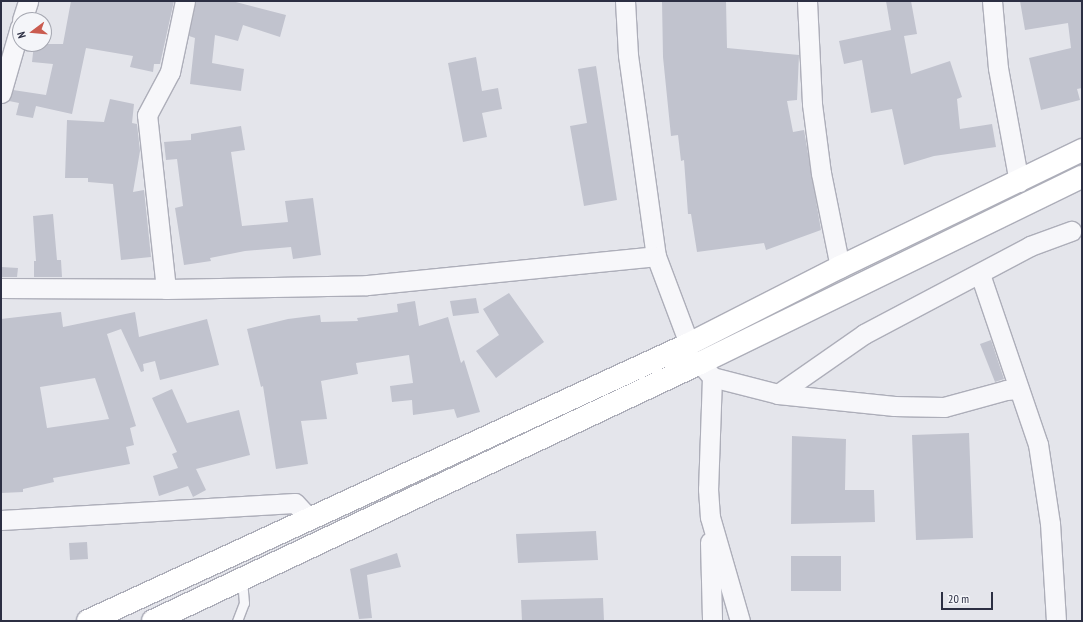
<!DOCTYPE html>
<style>
body{margin:0}
#map{position:relative;width:1083px;height:622px;overflow:hidden;background:#e4e5eb;font-family:"PT Sans Narrow",sans-serif}
div>[style]{position:absolute}
.building>*{inset:0;background:#c1c3ce}
.roads{filter:drop-shadow(1px 0 #adaeb9) drop-shadow(-1px 0 #adaeb9) drop-shadow(0 1px #adaeb9) drop-shadow(0 -1px #adaeb9)}
.service>*{height:9px;margin:-4.5px;padding:0 4.5px;transform-origin:4.5px;border-radius:4.5px;background:#f7f7fa}
.minor>*{height:19px;margin:-9.5px;padding:0 9.5px;transform-origin:9.5px;border-radius:9.5px;background:#f7f7fa}
.secondary>*{height:22px;margin:-11px;padding:0 11px;transform-origin:11px;border-radius:11px;background:#fff}
span{translate:-50% -50%;white-space:nowrap;text-align:center;line-height:1.15;-webkit-text-stroke:3.5px #f4f5f9;paint-order:stroke}
.frame{position:absolute;inset:0;border:2px solid #2c2f43;pointer-events:none}
.north{position:absolute;left:12px;top:12px;width:40px;height:40px;box-sizing:border-box;background:#f4f5f9;border:1px solid #a4a6b0;border-radius:50%;rotate:254deg;font-size:11px;font-weight:700;line-height:16px;text-align:center;color:#2c2f43}
.north::after{content:'';display:block;margin:auto;width:14px;height:18px;background:#ca5c50;clip-path:polygon(50% 0,100% 100%,50% 72%,0 100%)}
.scale{position:absolute;left:941px;top:592px;width:52px;height:18px;box-sizing:border-box;border:2px solid #2c2f43;border-top:0;padding-left:5px;font-size:12px;line-height:14px;white-space:nowrap;color:#2c2f43;-webkit-text-stroke:3px #f4f5f9;paint-order:stroke}
</style>
<div id="map">
<div class="building">
<div style="clip-path:polygon(71px 1px,174px 1px,160px 64px,154px 64px,153px 72px,130px 67px,133px 56px,86px 48px,72px 114px,36px 106px,33px 118px,16px 115px,19px 103px,9px 101px,13px 90px,46px 95px,53px 64px,32px 62px,34px 44px,63px 44px)"></div>
<div style="clip-path:polygon(196px 1px,232px 1px,286px 15px,280px 37px,243px 25px,238px 41px,215px 35px,212px 63px,244px 69px,241px 91px,190px 84px,195px 38px,189px 36px)"></div>
<div style="clip-path:polygon(662px 1px,726px 1px,727px 48px,799px 55px,797px 100px,787px 101px,793px 132px,804px 130px,821px 230px,766px 250px,764px 243px,697px 252px,691px 214px,688px 214px,684px 160px,681px 161px,678px 135px,671px 136px,663px 57px)"></div>
<div style="clip-path:polygon(886px 1px,911px 1px,917px 34px,904px 36px,911px 74px,950px 61px,962px 97px,957px 99px,960px 129px,992px 124px,996px 147px,934px 156px,904px 165px,892px 109px,871px 113px,862px 60px,844px 64px,839px 41px,891px 30px)"></div>
<div style="clip-path:polygon(1020px 1px,1082px 1px,1082px 88px,1077px 89px,1080px 100px,1041px 110px,1029px 58px,1071px 48px,1068px 23px,1025px 30px)"></div>
<div style="clip-path:polygon(476px 57px,482px 91px,498px 88px,502px 109px,482px 113px,487px 137px,463px 142px,448px 63px)"></div>
<div style="clip-path:polygon(596px 66px,617px 200px,584px 206px,570px 126px,587px 123px,578px 69px)"></div>
<div style="clip-path:polygon(110px 99px,134px 104px,132px 123px,137px 124px,140px 151px,133px 192px,144px 190px,151px 257px,121px 260px,113px 184px,88px 182px,88px 178px,65px 178px,67px 120px,104px 122px)"></div>
<div style="clip-path:polygon(241px 126px,245px 150px,231px 152px,242px 226px,288px 222px,285px 201px,313px 198px,321px 255px,293px 259px,291px 247px,245px 251px,210px 258px,211px 261px,184px 265px,175px 208px,183px 206px,177px 159px,166px 160px,164px 142px,191px 140px,191px 134px)"></div>
<div style="clip-path:polygon(53px 214px,57px 260px,61px 260px,62px 277px,34px 277px,34px 261px,36px 261px,33px 216px)"></div>
<div style="clip-path:polygon(1px 267px,18px 268px,17px 277px,1px 277px)"></div>
<div style="clip-path:polygon(509px 293px,544px 342px,496px 378px,476px 351px,499px 335px,483px 309px)"></div>
<div style="clip-path:polygon(476px 298px,479px 313px,453px 316px,450px 301px)"></div>
<div style="clip-path:polygon(415px 301px,419px 326px,448px 317px,461px 363px,464px 360px,480px 412px,457px 418px,454px 409px,413px 415px,412px 400px,392px 402px,390px 386px,413px 383px,409px 355px,356px 363px,358px 374px,321px 381px,327px 419px,301px 421px,308px 464px,276px 469px,263px 386px,261px 387px,247px 329px,288px 319px,320px 315px,321px 322px,358px 321px,357px 318px,398px 312px,397px 304px)"></div>
<div style="clip-path:polygon(evenodd,61px 312px,63px 327px,135px 312px,139px 337px,207px 319px,219px 365px,160px 380px,155px 361px,143px 364px,144px 371px,141px 372px,121px 329px,107px 334px,136px 426px,130px 428px,134px 445px,126px 447px,130px 464px,53px 478px,54px 482px,23px 489px,23px 492px,1px 493px,1px 319px,61px 312px,95px 378px,109px 419px,47px 428px,40px 387px,95px 378px)"></div>
<div style="clip-path:polygon(991px 340px,1004px 379px,995px 382px,980px 344px)"></div>
<div style="clip-path:polygon(172px 389px,187px 423px,239px 410px,250px 455px,196px 469px,206px 490px,193px 497px,188px 486px,159px 496px,153px 476px,178px 468px,172px 454px,177px 452px,152px 398px)"></div>
<div style="clip-path:polygon(969px 433px,973px 538px,916px 540px,912px 435px)"></div>
<div style="clip-path:polygon(792px 436px,846px 439px,845px 490px,874px 490px,875px 522px,791px 524px)"></div>
<div style="clip-path:polygon(596px 531px,598px 560px,518px 563px,516px 534px)"></div>
<div style="clip-path:polygon(87px 542px,88px 559px,70px 560px,69px 543px)"></div>
<div style="clip-path:polygon(397px 553px,401px 567px,367px 575px,372px 618px,359px 619px,350px 569px)"></div>
<div style="clip-path:polygon(791px 556px,841px 556px,841px 591px,791px 591px)"></div>
<div style="clip-path:polygon(603px 598px,604px 621px,522px 621px,521px 600px)"></div>
</div>
<div class="roads">
<div class="service">
<div style="left:237px;top:621px;width:19px;rotate:-69deg"></div>
<div style="left:244px;top:603px;width:23px;rotate:-95deg"></div>
</div>
<div class="minor">
<div style="left:625px;top:1px;width:54px;rotate:86.8deg"></div>
<div style="left:628px;top:55px;width:203px;rotate:82.1deg"></div>
<div style="left:656px;top:256px;width:94px;rotate:69.4deg"></div>
<div style="left:807px;top:1px;width:103px;rotate:87.2deg"></div>
<div style="left:812px;top:104px;width:70px;rotate:82.6deg"></div>
<div style="left:821px;top:173px;width:96px;rotate:78.6deg"></div>
<div style="left:992px;top:1px;width:67px;rotate:84.9deg"></div>
<div style="left:998px;top:68px;width:116px;rotate:79.6deg"></div>
<div style="left:22px;top:20px;width:20px;rotate:-72deg"></div>
<div style="left:1px;top:93px;width:69px;rotate:-73.9deg"></div>
<div style="left:980px;top:274px;width:180px;rotate:71.2deg"></div>
<div style="left:1038px;top:444px;width:80px;rotate:81.4deg"></div>
<div style="left:1050px;top:523px;width:98px;rotate:86.5deg"></div>
<div style="left:1px;top:288px;width:165px;rotate:0.3deg"></div>
<div style="left:166px;top:289px;width:201px;rotate:-1.1deg"></div>
<div style="left:367px;top:285px;width:290px;rotate:-5.7deg"></div>
<div style="left:166px;top:289px;width:175px;rotate:-96.2deg"></div>
<div style="left:147px;top:115px;width:49px;rotate:-61.9deg"></div>
<div style="left:170px;top:72px;width:73px;rotate:-78.1deg"></div>
<div style="left:700px;top:363px;width:18px;rotate:49deg"></div>
<div style="left:712px;top:377px;width:68px;rotate:14.4deg"></div>
<div style="left:778px;top:394px;width:117px;rotate:5.9deg"></div>
<div style="left:894px;top:406px;width:50px;rotate:1.1deg"></div>
<div style="left:944px;top:407px;width:64px;rotate:-15.3deg"></div>
<div style="left:1006px;top:390px;width:13px;rotate:-4deg"></div>
<div style="left:712px;top:377px;width:112px;rotate:92deg"></div>
<div style="left:708px;top:489px;width:28px;rotate:86deg"></div>
<div style="left:710px;top:517px;width:108px;rotate:73.9deg"></div>
<div style="left:778px;top:394px;width:105px;rotate:-34.9deg"></div>
<div style="left:864px;top:334px;width:188px;rotate:-27.9deg"></div>
<div style="left:1030px;top:246px;width:44px;rotate:-20.1deg"></div>
<div style="left:1px;top:520px;width:294px;rotate:-3.3deg"></div>
<div style="left:295px;top:503px;width:21px;rotate:47deg"></div>
<div style="left:710px;top:542px;width:79px;rotate:88.5deg"></div>
</div>
<div class="secondary">
<div style="left:88px;top:621px;width:662px;rotate:-24.74deg"></div>
<div style="left:689px;top:344px;width:169px;rotate:-27deg"></div>
<div style="left:840px;top:267px;width:269px;rotate:-25.8deg"></div>
<div style="left:153px;top:621px;width:605px;rotate:-25.25deg"></div>
<div style="left:700px;top:363px;width:425px;rotate:-26deg"></div>
</div>
</div>
<div class="frame"></div>
<div class="north">N</div>
<div class="scale">20 m</div>
</div>
